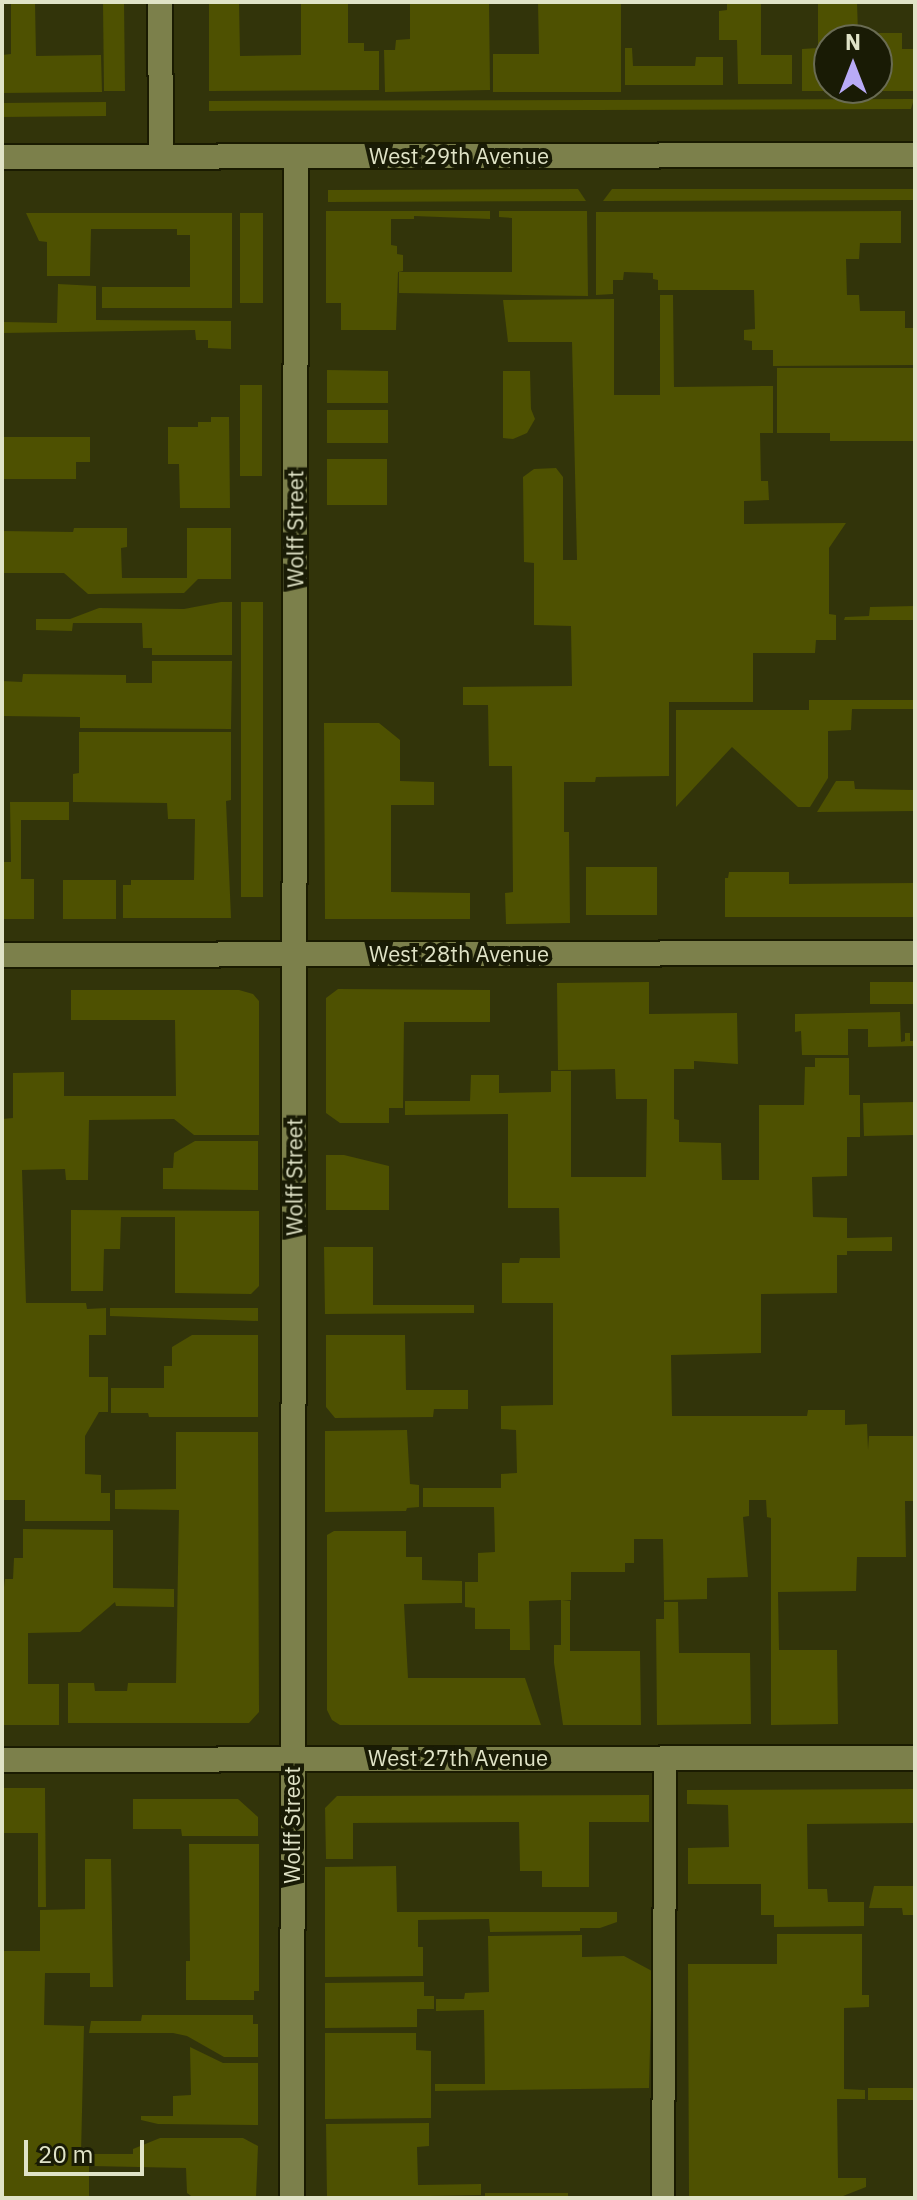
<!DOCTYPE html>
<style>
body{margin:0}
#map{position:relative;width:917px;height:2200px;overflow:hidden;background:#32340a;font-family:"IBM Plex Sans",sans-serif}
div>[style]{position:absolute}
.green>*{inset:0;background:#4e5101}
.roads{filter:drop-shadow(2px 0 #1a1b01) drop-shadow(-2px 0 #1a1b01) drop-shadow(0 2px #1a1b01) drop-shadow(0 -2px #1a1b01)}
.lane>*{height:22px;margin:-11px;padding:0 11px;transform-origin:11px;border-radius:11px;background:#7c804b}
.street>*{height:24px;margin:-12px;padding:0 12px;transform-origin:12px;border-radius:12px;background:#7c804b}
.secondary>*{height:24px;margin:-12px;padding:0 12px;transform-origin:12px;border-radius:12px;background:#7c804b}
span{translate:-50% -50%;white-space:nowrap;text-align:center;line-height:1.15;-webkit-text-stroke:8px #191b05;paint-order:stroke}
.street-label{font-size:22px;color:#e0e3c7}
.frame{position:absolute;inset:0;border:4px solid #e0e3c7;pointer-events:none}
.north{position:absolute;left:813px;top:24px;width:80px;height:80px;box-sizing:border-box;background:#191b05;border:2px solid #696b53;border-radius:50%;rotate:0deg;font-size:22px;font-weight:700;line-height:32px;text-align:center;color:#e0e3c7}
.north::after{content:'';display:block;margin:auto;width:28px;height:36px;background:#b9abf7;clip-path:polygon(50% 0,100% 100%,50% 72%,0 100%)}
.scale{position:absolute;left:24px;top:2140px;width:120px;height:36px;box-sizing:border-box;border:4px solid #e0e3c7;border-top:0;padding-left:10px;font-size:24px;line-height:28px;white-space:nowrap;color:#e0e3c7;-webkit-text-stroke:6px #191b05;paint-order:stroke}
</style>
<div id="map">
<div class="green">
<div style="clip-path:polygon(11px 2px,35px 2px,36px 56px,101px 55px,102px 92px,2px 93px,2px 55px,11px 54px)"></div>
<div style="clip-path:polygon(103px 2px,124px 2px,125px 91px,104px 91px)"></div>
<div style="clip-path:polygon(209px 2px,239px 2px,240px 56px,301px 55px,301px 2px,348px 2px,348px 43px,364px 43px,364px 51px,379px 51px,379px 90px,209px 91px)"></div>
<div style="clip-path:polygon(410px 2px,489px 2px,490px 90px,385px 92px,384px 50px,395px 50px,396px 40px,410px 39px)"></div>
<div style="clip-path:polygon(538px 2px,621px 2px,621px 92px,493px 92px,493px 54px,539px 54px)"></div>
<div style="clip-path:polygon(727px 2px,761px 2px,761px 55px,792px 55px,792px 84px,738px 84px,737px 40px,719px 40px,719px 11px,727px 10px)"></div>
<div style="clip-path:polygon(evenodd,818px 2px,857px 2px,858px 33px,902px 33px,902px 49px,914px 49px,914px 91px,802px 91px,802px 49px,818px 48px,818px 2px,877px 40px,877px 88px,829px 88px,829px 40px,877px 40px)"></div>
<div style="clip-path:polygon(632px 48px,633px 66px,695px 66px,696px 57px,723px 57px,723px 85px,625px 85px,625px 48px)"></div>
<div style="clip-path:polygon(914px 99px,911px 109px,209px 111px,209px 101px)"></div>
<div style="clip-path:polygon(106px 102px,106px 116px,2px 117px,2px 103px)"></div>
<div style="clip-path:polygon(578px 189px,586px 201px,328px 202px,328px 190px)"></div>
<div style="clip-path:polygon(612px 189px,915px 189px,915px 200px,603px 201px)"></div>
<div style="clip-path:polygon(326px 211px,490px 211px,490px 219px,414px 216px,414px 219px,391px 219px,391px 245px,397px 246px,397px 254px,403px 255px,403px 271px,398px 272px,396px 330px,341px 330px,341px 303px,326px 303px)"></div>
<div style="clip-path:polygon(499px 211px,587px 211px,588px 296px,399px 293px,399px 272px,512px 272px,512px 218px,499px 217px)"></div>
<div style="clip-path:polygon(901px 211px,901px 243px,860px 243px,859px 259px,846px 259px,847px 295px,859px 295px,860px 311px,905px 311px,905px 328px,915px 328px,915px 365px,773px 366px,773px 350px,752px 350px,752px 341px,744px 340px,744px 330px,755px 329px,754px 290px,658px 290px,658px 280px,653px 279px,653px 273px,624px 272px,623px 280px,613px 280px,613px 294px,596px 295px,596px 212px)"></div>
<div style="clip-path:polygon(26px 213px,232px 213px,232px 308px,102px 308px,102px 287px,190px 287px,190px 235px,177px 235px,177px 229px,91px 229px,90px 276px,47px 276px,47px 242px,39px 241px)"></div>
<div style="clip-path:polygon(240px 213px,263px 213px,263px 303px,240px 303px)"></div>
<div style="clip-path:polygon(58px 284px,96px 286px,96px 320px,231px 321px,231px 349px,208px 348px,208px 340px,196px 340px,195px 330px,3px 333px,3px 322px,57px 323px)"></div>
<div style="clip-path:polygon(660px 295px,673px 295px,674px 387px,773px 386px,773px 433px,760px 433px,761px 481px,768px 481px,769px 500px,744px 501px,744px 524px,846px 523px,829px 548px,829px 614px,836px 615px,836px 640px,816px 640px,815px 653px,753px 653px,753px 702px,669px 702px,669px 776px,596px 777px,595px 782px,564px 782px,564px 832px,569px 832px,570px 923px,506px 924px,505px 893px,513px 892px,512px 766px,489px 766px,488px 705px,463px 705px,463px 687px,572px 686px,571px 626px,534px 625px,534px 563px,524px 562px,523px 477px,534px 469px,556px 468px,563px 477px,563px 560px,577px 560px,572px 342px,508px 342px,503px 300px,614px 299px,614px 395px,660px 395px)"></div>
<div style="clip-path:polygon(777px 368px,915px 368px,915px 441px,830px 441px,830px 433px,777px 433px)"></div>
<div style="clip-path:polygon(327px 370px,388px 371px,388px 403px,327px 403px)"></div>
<div style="clip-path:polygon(503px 371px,530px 371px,531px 409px,535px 419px,527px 433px,513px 439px,503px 438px)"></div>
<div style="clip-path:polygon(262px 385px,262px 476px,240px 476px,240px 385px)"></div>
<div style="clip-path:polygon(327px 410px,388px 410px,388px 443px,327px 443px)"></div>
<div style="clip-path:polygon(211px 417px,229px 417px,230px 508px,180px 508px,179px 464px,168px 464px,168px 427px,198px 427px,198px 422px,211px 422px)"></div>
<div style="clip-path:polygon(2px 437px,90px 437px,90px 462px,76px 462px,76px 479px,2px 479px)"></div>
<div style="clip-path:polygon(327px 459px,387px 459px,387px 505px,327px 505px)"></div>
<div style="clip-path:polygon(74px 528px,127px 528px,127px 547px,121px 548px,122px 578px,187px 578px,187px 528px,231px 528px,231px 579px,198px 579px,184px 593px,88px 594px,64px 573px,2px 573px,2px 531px,73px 532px)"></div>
<div style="clip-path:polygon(221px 602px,232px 602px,232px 655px,152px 655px,152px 648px,143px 648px,142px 623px,73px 623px,72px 631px,36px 630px,36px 619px,70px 619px,99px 608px,184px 609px)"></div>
<div style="clip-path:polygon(241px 602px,263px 602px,263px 897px,241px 897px)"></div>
<div style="clip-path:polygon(915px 606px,915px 620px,844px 620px,845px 617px,869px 616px,870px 607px)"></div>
<div style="clip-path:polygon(152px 661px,232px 661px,231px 729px,80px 728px,80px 717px,2px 716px,2px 681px,22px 682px,23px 674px,126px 675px,126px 683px,152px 683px)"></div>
<div style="clip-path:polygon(809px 700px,915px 700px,915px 709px,852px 709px,851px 730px,828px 731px,828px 778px,810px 807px,798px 807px,732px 747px,676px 807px,676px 710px,809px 710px)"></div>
<div style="clip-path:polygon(324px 723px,379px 723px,400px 740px,400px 781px,434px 782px,434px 805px,391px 805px,391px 892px,470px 893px,470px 919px,325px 919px)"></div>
<div style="clip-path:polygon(79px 732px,231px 732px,231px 800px,226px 801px,231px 918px,123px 918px,123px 885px,131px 885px,131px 880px,194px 880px,195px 819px,168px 819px,167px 803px,73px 802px,73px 774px,79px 773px)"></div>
<div style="clip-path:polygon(836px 781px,854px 781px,855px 789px,915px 790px,915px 811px,817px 812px)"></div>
<div style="clip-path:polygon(10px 802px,69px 802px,69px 820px,21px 820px,21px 879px,34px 879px,34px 919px,2px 919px,2px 862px,11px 862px)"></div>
<div style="clip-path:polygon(586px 867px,657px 867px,657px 915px,586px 915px)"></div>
<div style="clip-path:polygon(729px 872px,789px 872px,789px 884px,915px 883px,915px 917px,725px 917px,725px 878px,728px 878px)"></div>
<div style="clip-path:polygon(63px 880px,116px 880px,116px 919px,63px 919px)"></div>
<div style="clip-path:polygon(649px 982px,649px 1014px,737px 1013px,738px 1064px,694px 1061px,694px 1069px,674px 1069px,674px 1119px,679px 1120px,679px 1142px,721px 1143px,722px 1180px,759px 1180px,759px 1105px,804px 1105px,805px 1067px,815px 1067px,815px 1058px,849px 1058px,849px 1095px,860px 1095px,860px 1137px,847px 1137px,847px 1176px,812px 1177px,813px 1217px,847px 1218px,847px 1238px,892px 1237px,892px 1251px,847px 1251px,847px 1255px,837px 1255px,837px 1293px,761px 1294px,761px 1353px,671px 1355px,672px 1416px,807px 1416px,808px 1410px,845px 1410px,845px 1425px,867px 1424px,868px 1450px,869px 1436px,915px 1436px,915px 1501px,905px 1501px,906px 1557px,857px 1557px,856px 1591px,778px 1592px,779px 1650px,837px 1650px,838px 1724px,771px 1725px,771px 1518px,767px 1517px,766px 1500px,749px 1500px,749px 1516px,743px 1517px,748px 1577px,707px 1578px,707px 1599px,664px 1600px,663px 1539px,634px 1539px,634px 1563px,625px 1563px,625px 1572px,571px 1572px,571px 1600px,562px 1601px,570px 1601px,570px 1651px,640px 1651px,641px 1725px,563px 1725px,554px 1663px,554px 1645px,561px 1645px,561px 1600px,529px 1601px,530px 1650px,510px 1650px,510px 1629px,475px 1629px,475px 1608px,465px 1607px,465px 1582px,478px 1582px,478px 1553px,495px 1552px,494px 1507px,423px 1507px,423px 1488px,501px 1488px,501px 1474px,517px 1473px,516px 1430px,501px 1429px,501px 1406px,553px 1405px,553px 1303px,502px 1303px,502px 1263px,519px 1263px,520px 1258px,560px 1258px,559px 1208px,508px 1208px,508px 1114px,405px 1115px,405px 1101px,470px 1101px,471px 1075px,499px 1075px,499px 1093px,551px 1092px,551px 1071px,571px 1071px,571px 1177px,646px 1177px,647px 1099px,616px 1099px,615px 1069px,558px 1070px,557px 983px)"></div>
<div style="clip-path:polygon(870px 982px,915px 982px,915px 1004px,870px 1004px)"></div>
<div style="clip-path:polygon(338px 989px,490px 990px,490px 1022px,404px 1022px,403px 1108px,389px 1108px,389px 1123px,340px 1123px,326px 1113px,326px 998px)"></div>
<div style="clip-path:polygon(71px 990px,239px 990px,253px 994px,259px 1001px,259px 1135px,194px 1135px,174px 1119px,89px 1120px,88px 1180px,66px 1180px,65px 1169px,22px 1170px,26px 1303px,86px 1303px,87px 1309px,106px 1308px,106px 1335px,89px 1335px,89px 1377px,108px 1377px,108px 1412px,99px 1412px,85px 1436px,85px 1474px,101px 1475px,101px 1493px,110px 1493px,110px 1521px,25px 1521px,25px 1500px,2px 1500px,2px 1119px,13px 1118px,13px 1073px,64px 1072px,64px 1096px,176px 1096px,175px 1020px,71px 1020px)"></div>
<div style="clip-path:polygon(900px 1012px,901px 1042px,905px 1041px,905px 1033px,910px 1033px,910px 1041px,914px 1041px,915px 1015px,915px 1046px,868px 1047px,868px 1029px,848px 1029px,848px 1055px,802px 1055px,801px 1031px,795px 1032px,795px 1014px)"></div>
<div style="clip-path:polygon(915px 1102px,915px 1135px,864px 1136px,863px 1103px)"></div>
<div style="clip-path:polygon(195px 1141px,258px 1141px,258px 1190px,163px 1189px,163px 1168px,173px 1168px,174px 1153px)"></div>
<div style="clip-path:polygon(326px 1155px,344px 1155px,389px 1166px,389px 1210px,326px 1210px)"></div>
<div style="clip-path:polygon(71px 1210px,259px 1211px,259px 1286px,251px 1294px,175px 1293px,175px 1217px,121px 1217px,120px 1249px,104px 1249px,103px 1291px,71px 1291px)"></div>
<div style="clip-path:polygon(324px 1247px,373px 1247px,373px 1305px,474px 1305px,474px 1313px,325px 1314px)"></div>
<div style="clip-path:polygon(110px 1308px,258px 1308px,258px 1321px,110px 1316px)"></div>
<div style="clip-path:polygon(192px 1335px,258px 1335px,258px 1417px,149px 1417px,148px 1413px,111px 1413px,111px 1388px,164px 1388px,164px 1366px,172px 1366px,172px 1347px)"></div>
<div style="clip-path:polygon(326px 1335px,405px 1335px,406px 1390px,468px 1390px,468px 1409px,434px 1409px,433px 1417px,335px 1418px,326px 1407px)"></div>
<div style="clip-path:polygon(407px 1430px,410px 1484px,419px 1485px,419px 1507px,407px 1508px,406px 1511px,325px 1512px,325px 1431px)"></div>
<div style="clip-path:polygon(176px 1432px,258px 1432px,259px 1712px,249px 1723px,68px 1723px,68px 1683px,94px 1683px,95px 1691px,127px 1691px,128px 1683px,176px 1683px,179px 1510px,115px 1509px,115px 1490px,176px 1489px)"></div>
<div style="clip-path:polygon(23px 1529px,113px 1530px,113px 1588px,174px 1589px,174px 1607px,116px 1606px,115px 1602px,80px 1632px,28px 1633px,28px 1684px,59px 1684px,59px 1725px,2px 1725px,2px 1603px,5px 1579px,13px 1579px,14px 1558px,23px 1558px)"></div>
<div style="clip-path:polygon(334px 1531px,406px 1531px,406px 1557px,422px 1557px,422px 1580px,462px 1581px,462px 1603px,404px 1604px,408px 1678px,525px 1678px,541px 1725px,340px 1725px,332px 1720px,327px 1710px,327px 1535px)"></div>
<div style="clip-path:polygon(664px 1602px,678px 1602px,679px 1653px,750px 1653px,751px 1724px,657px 1725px,656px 1619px,664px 1619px)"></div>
<div style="clip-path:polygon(2px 1788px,45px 1788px,46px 1907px,38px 1907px,38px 1833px,2px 1833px)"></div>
<div style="clip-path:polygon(915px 1789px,915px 1823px,807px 1824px,808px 1889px,827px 1889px,828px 1902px,864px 1902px,864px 1926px,774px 1927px,774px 1915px,761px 1915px,761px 1884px,688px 1884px,688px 1848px,729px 1847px,728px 1805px,687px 1804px,687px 1790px)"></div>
<div style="clip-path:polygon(649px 1795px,649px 1822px,589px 1822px,589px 1887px,542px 1887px,542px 1871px,520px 1871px,519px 1822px,353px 1823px,353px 1859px,326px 1859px,325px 1808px,337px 1796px)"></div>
<div style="clip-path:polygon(133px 1799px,238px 1799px,258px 1817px,258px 1836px,182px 1836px,181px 1829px,133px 1829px)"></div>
<div style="clip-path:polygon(189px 1844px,259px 1844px,259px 1991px,254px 1991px,254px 2000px,186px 2000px,186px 1961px,190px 1961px)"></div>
<div style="clip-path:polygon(85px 1859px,111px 1859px,113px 1987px,90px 1987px,90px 1973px,45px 1973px,44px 2025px,84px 2026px,81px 2154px,89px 2154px,89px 2198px,2px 2198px,2px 1951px,40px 1951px,40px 1910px,85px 1909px)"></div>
<div style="clip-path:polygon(396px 1866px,397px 1912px,617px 1912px,617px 1922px,600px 1928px,580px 1928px,580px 1931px,490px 1932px,489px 1919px,418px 1920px,418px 1947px,423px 1947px,423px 1976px,325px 1977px,325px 1867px)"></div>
<div style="clip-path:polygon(874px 1886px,915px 1886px,915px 1915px,903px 1915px,902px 1908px,869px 1908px)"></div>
<div style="clip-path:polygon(777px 1934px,862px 1934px,862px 1995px,869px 1995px,869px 2007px,844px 2008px,844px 2089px,865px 2090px,865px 2099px,837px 2099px,838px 2178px,866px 2178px,866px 2187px,838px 2198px,689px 2198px,688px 1964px,777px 1964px)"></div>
<div style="clip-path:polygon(582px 1935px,582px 1957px,624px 1956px,652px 1971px,649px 2088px,435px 2091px,435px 2084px,485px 2084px,484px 2010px,436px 2011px,436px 1999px,464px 1999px,465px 1993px,489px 1992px,488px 1936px)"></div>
<div style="clip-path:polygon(424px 1982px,424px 1996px,434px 1996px,434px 2009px,417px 2009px,417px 2027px,325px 2028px,325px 1983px)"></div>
<div style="clip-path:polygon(142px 2015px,253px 2015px,253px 2024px,258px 2024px,258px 2057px,224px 2057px,187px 2036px,173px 2033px,89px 2033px,91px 2021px,141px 2021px)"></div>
<div style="clip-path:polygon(325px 2033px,416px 2033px,416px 2050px,431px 2051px,431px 2118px,325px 2119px)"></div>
<div style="clip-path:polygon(190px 2047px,223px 2063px,258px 2063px,258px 2125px,158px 2124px,141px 2120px,141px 2116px,173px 2116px,173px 2096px,191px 2095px)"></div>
<div style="clip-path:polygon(868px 2088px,915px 2088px,915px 2100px,868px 2100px)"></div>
<div style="clip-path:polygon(429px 2123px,429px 2146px,417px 2147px,418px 2185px,481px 2184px,481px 2195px,327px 2198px,326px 2124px)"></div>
<div style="clip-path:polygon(160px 2138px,243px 2138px,258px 2146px,256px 2197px,194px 2198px,187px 2193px,186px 2168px,91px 2166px,91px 2154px,133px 2154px,133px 2149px)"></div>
<div style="clip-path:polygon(485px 2193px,568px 2193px,568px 2198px,485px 2198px)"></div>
</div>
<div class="roads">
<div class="lane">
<div style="left:663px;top:2198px;width:440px;rotate:-89.7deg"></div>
</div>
<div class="street">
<div style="left:160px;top:2px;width:155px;rotate:89.6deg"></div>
<div style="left:2px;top:955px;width:913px;rotate:-0.13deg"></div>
<div style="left:2px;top:1760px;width:913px;rotate:-0.13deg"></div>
<div style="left:292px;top:2198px;width:2041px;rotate:-89.89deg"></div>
</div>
<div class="secondary">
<div style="left:2px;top:157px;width:913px;rotate:-0.13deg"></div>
</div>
</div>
<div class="street-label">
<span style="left:459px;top:156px">West 29th Avenue</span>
<span style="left:295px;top:529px;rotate:-90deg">Wolff Street</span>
<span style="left:459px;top:954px">West 28th Avenue</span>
<span style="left:294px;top:1177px;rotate:-90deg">Wolff Street</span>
<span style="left:458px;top:1758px">West 27th Avenue</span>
<span style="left:292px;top:1825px;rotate:-90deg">Wolff Street</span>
</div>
<div class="frame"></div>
<div class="north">N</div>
<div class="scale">20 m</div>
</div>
